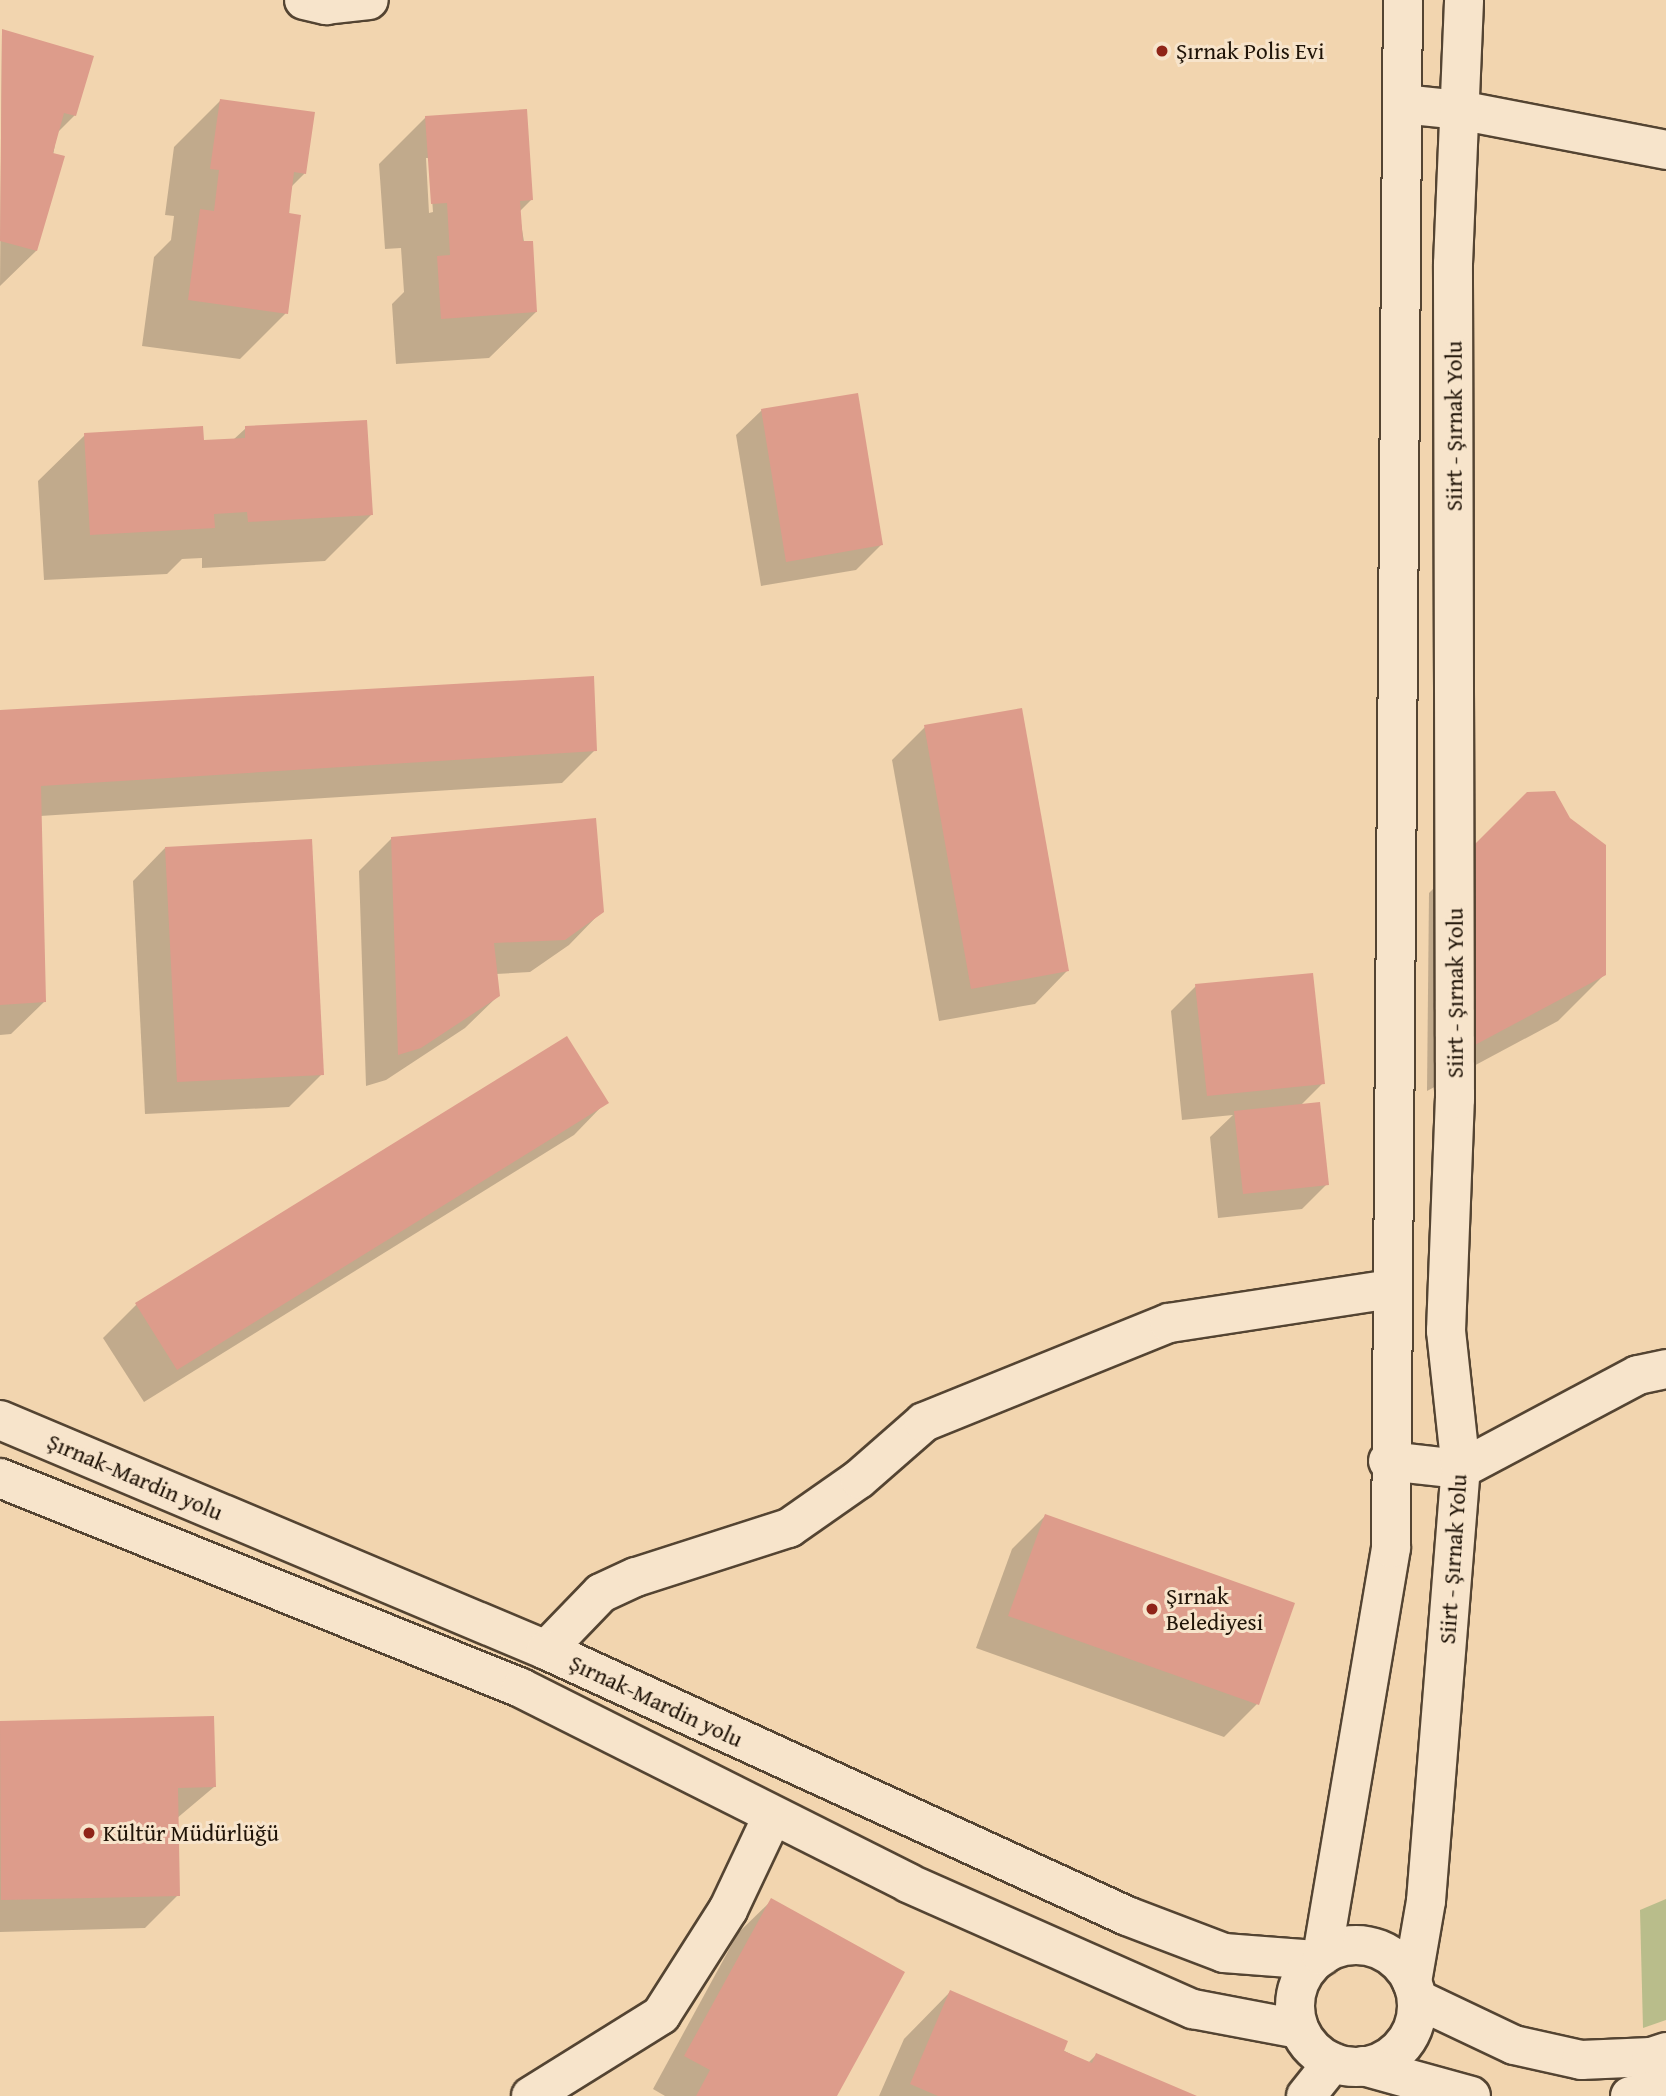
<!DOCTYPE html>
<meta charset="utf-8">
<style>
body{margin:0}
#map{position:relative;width:1666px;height:2096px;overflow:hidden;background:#f2d5af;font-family:"Gentium Book Plus",serif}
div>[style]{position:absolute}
.green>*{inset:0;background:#b9bd8b}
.shadow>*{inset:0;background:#0003}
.building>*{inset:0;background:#dd9c8b}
.roads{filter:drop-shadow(2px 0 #544432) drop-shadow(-2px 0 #544432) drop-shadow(0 2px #544432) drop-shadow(0 -2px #544432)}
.street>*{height:38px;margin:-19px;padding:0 19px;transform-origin:19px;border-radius:19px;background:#f7e4cb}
.secondary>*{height:38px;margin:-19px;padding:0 19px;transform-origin:19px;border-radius:19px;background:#f7e4cb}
.secondary>.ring{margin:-19px;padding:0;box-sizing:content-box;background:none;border:38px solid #f7e4cb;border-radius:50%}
.dots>*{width:19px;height:19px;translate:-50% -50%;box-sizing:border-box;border:4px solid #f7e4cb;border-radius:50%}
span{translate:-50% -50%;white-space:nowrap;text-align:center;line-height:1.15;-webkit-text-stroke:6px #f7e4cb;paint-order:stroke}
.poi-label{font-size:23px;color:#201408}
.left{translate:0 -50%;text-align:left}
.street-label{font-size:23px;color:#201408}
</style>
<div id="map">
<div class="green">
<div style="clip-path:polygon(1666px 1899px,1666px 2020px,1643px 2028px,1640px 1910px)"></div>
</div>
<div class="shadow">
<div style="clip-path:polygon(2px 31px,75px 115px,57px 133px,36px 251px,0 286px)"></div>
<div style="clip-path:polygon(220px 101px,305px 173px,290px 188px,286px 313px,240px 359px,142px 346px,154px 257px,171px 240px,174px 216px,165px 215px,174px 147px)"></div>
<div style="clip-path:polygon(evenodd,426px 117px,532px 199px,519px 212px,536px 312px,489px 358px,396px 364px,392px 304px,404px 292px,401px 248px,385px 249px,379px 164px,426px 117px,426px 158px,429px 158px,433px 212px,429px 213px,426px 158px)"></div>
<div style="clip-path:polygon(762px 410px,881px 545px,856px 570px,761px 586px,736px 435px)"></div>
<div style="clip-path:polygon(246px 428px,371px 515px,325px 561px,202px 568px,202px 558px,182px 559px,167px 574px,44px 580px,38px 481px,85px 435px,202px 442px,233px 440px)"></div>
<div style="clip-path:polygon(0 712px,595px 750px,562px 783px,40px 816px,44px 1002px,11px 1034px,0 1035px)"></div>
<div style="clip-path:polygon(925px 727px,1067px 971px,1035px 1004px,939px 1021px,892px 760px)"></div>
<div style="clip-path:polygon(1527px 794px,1604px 975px,1558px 1021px,1427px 1091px,1429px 893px)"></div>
<div style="clip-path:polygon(392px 838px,602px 911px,569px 945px,530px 972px,496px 974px,499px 995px,465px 1028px,386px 1080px,366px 1086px,359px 871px)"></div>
<div style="clip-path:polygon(165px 848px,322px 1074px,289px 1107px,145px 1114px,133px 881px)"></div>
<div style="clip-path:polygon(1196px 986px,1323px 1083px,1300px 1106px,1327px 1184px,1302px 1209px,1218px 1218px,1210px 1137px,1233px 1115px,1182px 1120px,1171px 1011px)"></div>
<div style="clip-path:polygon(606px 1102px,574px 1135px,144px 1402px,103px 1338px,136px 1305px)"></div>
<div style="clip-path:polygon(1045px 1516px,1257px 1704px,1224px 1737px,976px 1648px,1012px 1549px)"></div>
<div style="clip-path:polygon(212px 1718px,214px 1787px,176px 1819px,178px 1895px,145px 1928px,0 1932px,0 1723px)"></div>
<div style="clip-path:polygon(771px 1901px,835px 2096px,665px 2096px,653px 2089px,738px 1933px)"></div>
<div style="clip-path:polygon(950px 1992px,1088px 2063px,1096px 2055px,1192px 2096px,879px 2096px,904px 2039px)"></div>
</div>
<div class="building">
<div style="clip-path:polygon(2px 29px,94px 56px,76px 116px,64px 113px,53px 153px,65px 156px,37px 251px,0 241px)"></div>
<div style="clip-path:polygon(220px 99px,315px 112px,306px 174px,294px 172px,289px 213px,301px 215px,288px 314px,188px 300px,200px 209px,214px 211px,219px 170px,210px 169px)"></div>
<div style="clip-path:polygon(527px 109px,533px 200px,520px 201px,523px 241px,533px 241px,537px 312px,441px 319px,437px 256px,450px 255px,447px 203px,431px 204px,425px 116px)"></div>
<div style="clip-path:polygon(858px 393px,883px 545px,786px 562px,761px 409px)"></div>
<div style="clip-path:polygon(367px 420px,373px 515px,248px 522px,247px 512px,214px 514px,215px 528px,90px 535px,84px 433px,203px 426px,204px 440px,245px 438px,245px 426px)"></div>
<div style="clip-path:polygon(594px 676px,597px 751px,41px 786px,46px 1002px,0 1005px,0 710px)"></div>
<div style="clip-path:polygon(1022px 708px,1069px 971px,971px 989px,924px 725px)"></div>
<div style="clip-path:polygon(1555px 791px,1570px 818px,1606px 845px,1606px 975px,1473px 1046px,1474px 845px,1527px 792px)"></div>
<div style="clip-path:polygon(596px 818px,604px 912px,565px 940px,494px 943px,500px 996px,421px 1048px,398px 1055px,391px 837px)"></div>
<div style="clip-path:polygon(312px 839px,324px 1075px,177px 1082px,165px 847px)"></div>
<div style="clip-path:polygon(1313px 973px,1325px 1084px,1207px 1096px,1195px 984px)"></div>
<div style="clip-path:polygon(567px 1036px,609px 1103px,177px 1370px,135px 1303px)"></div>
<div style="clip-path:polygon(1320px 1102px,1329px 1185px,1243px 1194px,1234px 1111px)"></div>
<div style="clip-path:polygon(1045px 1514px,1295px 1603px,1259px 1705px,1008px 1616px)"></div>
<div style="clip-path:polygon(214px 1716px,216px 1787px,178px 1788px,180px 1896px,1px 1900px,0 1721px)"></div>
<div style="clip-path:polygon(771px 1898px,905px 1972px,837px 2096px,696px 2096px,710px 2070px,684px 2056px)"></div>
<div style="clip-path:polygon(950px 1990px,1068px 2041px,1064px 2051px,1092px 2063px,1096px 2053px,1197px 2096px,938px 2096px,910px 2084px)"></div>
</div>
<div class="roads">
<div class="street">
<div style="left:304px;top:0;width:23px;rotate:13deg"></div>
<div style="left:326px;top:5px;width:43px;rotate:-6.6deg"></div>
<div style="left:1402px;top:104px;width:57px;rotate:6deg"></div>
<div style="left:1459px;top:110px;width:211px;rotate:10.9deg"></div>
<div style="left:546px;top:1650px;width:79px;rotate:-46deg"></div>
<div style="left:601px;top:1593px;width:38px;rotate:-25deg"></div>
<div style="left:636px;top:1577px;width:161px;rotate:-17.8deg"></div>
<div style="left:789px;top:1528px;width:85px;rotate:-35deg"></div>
<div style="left:859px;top:1479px;width:86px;rotate:-41.2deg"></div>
<div style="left:924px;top:1422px;width:264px;rotate:-22deg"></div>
<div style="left:1169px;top:1323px;width:224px;rotate:-8.7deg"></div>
<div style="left:531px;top:2096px;width:153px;rotate:-31.9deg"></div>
<div style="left:661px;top:2015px;width:125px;rotate:-57.5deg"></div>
<div style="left:728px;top:1910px;width:103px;rotate:-64.7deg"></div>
<div style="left:1306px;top:2096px;width:43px;rotate:-51.5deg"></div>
</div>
<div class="secondary">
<div style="left:0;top:1420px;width:592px;rotate:22.84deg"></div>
<div style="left:546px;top:1650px;width:639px;rotate:24.6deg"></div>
<div style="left:1127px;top:1916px;width:104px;rotate:20.9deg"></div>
<div style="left:1224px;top:1953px;width:92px;rotate:4.4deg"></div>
<div style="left:1388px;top:1461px;width:73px;rotate:6.3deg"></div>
<div style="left:1461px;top:1469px;width:200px;rotate:-28deg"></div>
<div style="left:1638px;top:1375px;width:29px;rotate:-12deg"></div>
<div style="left:0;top:1478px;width:562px;rotate:21.95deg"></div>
<div style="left:521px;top:1688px;width:433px;rotate:26.7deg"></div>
<div style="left:908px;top:1883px;width:312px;rotate:23.9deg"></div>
<div style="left:1193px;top:2009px;width:108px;rotate:10.7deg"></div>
<div class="ring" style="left:1295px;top:1945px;width:84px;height:84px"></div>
<div style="left:1322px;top:1956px;width:414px;rotate:-80.4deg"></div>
<div style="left:1391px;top:1548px;width:1548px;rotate:-89.56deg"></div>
<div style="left:1412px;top:1982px;width:82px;rotate:-80.2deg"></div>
<div style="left:1426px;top:1901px;width:433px;rotate:-85.4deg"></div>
<div style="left:1461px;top:1469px;width:139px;rotate:-96.2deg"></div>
<div style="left:1446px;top:1331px;width:232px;rotate:-87.8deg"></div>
<div style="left:1455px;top:1099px;width:835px;rotate:-90.14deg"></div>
<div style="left:1453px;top:264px;width:264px;rotate:-87.6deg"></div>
<div style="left:1417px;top:1999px;width:107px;rotate:25.4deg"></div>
<div style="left:1514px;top:2045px;width:69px;rotate:12.6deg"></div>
<div style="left:1581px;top:2060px;width:70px;rotate:-2.5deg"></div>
<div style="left:1651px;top:2057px;width:16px;rotate:-18deg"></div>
<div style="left:1363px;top:2066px;width:112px;rotate:15.5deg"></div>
<div style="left:1630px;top:2096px;width:37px;rotate:-13deg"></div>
</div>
</div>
<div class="dots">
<div style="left:1162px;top:51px;background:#8f2418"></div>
<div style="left:1152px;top:1609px;background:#8f2418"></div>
<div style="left:89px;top:1833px;background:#8f2418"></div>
</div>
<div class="poi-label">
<span class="left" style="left:1176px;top:51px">Şırnak Polis Evi</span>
<span class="left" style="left:1166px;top:1609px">Şırnak<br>Belediyesi</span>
<span class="left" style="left:103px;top:1833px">Kültür Müdürlüğü</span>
</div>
<div class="street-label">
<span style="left:1454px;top:426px;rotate:-90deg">Siirt - Şırnak Yolu</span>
<span style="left:1455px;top:993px;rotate:-90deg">Siirt - Şırnak Yolu</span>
<span style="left:135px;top:1477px;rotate:23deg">Şırnak-Mardin yolu</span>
<span style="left:1453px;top:1559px;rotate:-86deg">Siirt - Şırnak Yolu</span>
<span style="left:656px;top:1701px;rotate:25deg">Şırnak-Mardin yolu</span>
</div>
</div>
